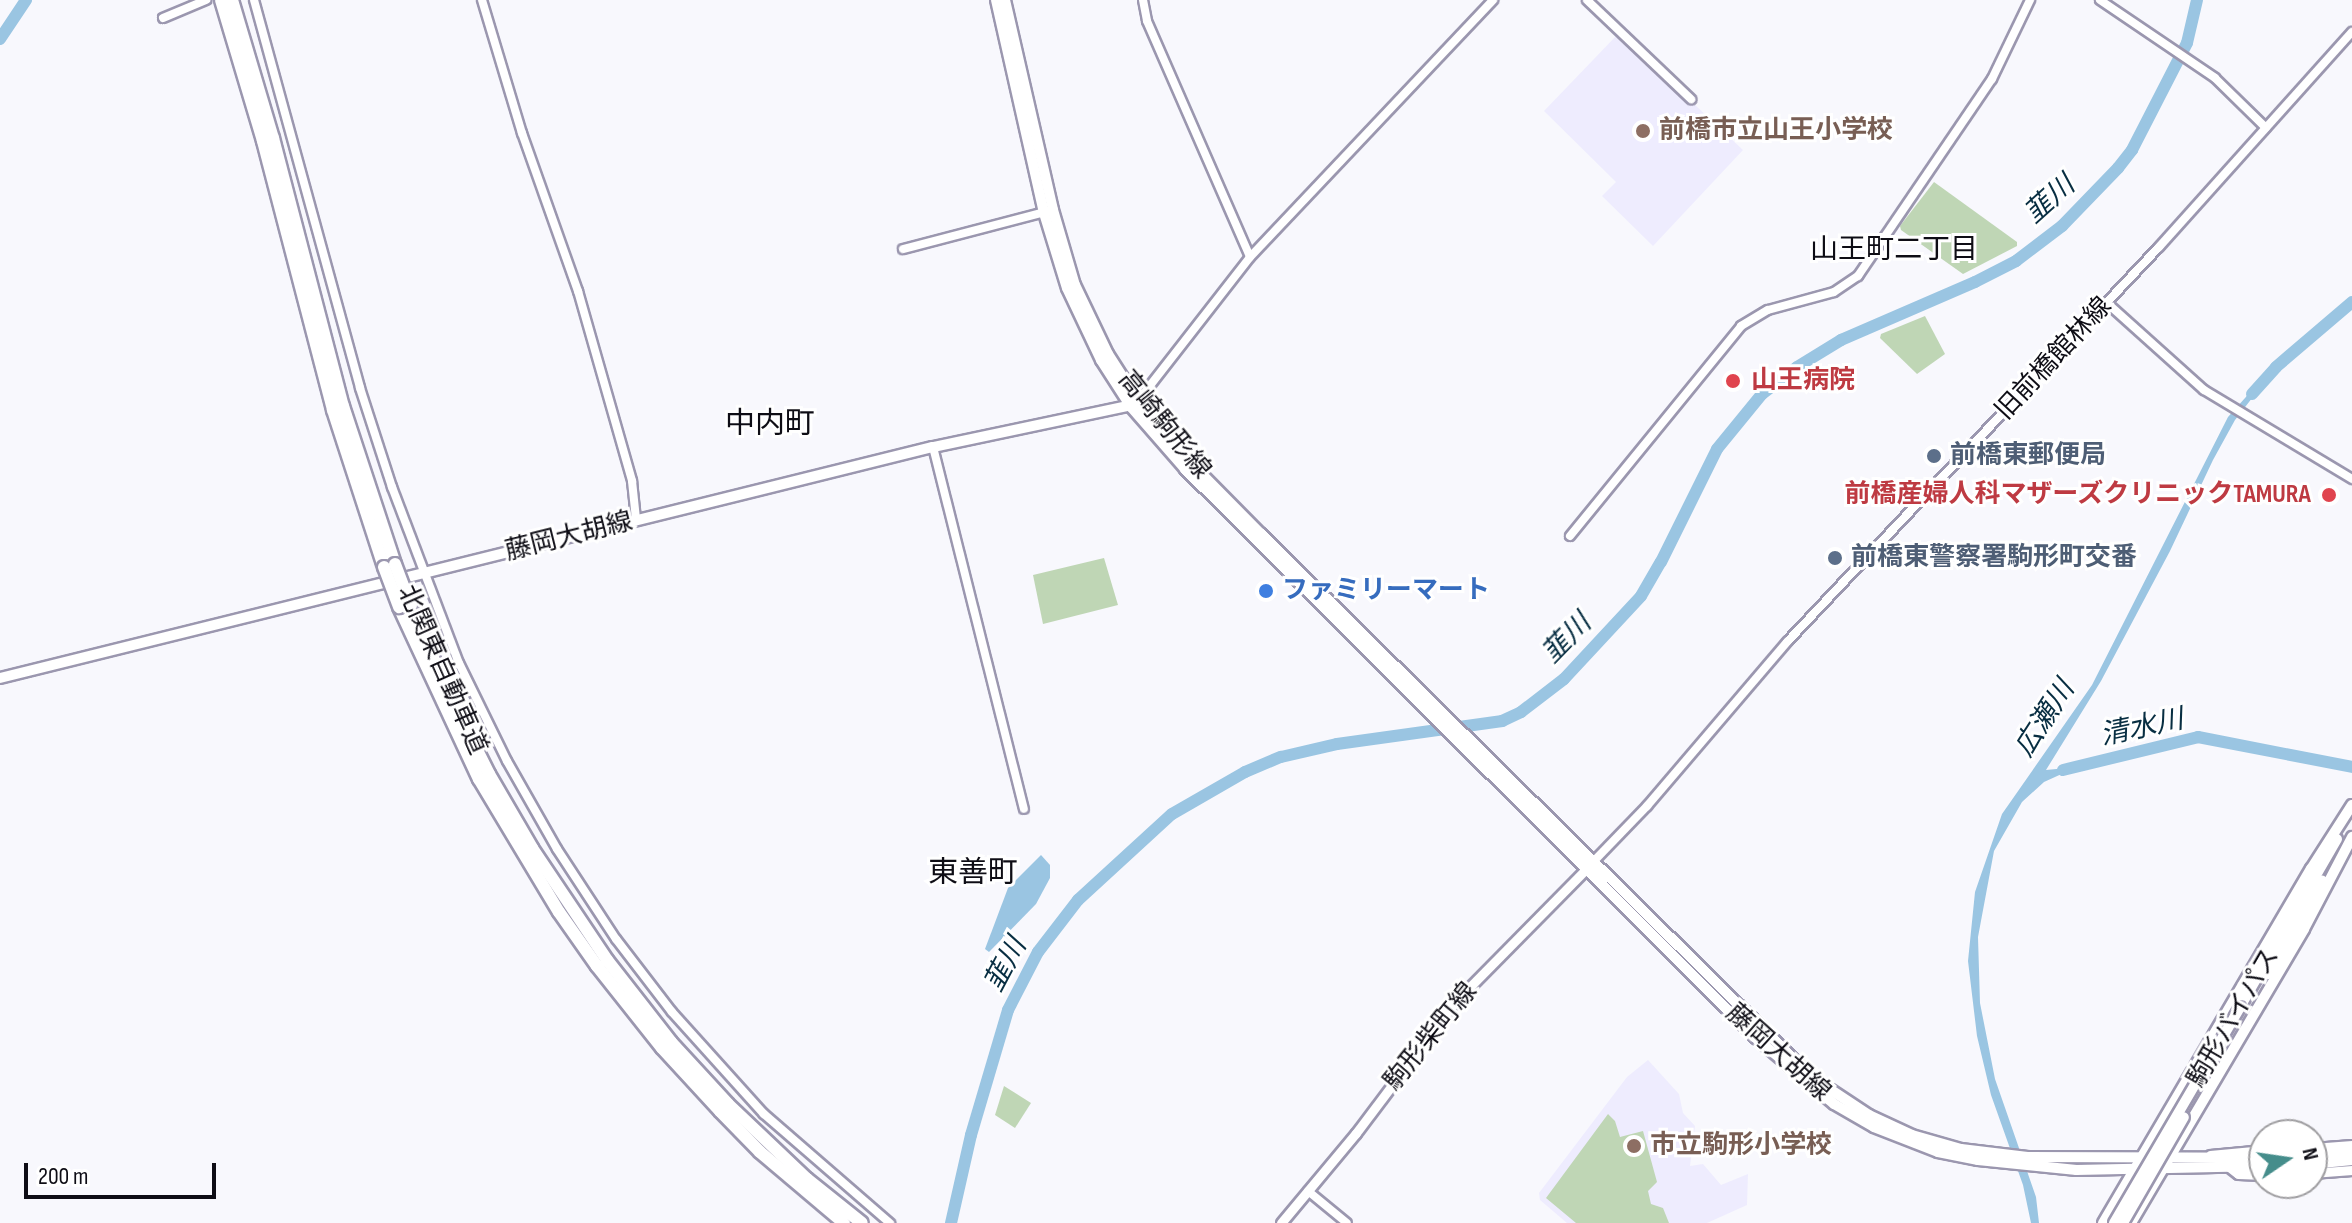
<!DOCTYPE html>
<meta charset="utf-8">
<style>
body{margin:0}
#map{position:relative;width:2352px;height:1223px;overflow:hidden;background:#f8f8fd;font-family:"Sofia Sans Condensed","Noto Sans JP",sans-serif}
div>[style]{position:absolute}
.education>*{inset:0;background:#eeecfe}
.green>*{inset:0;background:#bfd6b5}
.water>*{inset:0;background:#9ac5e2}
.river>*{height:12px;margin:-6px;padding:0 6px;transform-origin:6px;border-radius:6px;background:#9ac5e2}
.roads{filter:drop-shadow(2px 0 #9b97af) drop-shadow(-2px 0 #9b97af) drop-shadow(0 2px #9b97af) drop-shadow(0 -2px #9b97af)}
.tertiary>*{height:8px;margin:-4px;padding:0 4px;transform-origin:4px;border-radius:4px;background:#fff}
.secondary>*{height:9px;margin:-4.5px;padding:0 4.5px;transform-origin:4.5px;border-radius:4.5px;background:#fff}
.primary>*{height:10px;margin:-5px;padding:0 5px;transform-origin:5px;border-radius:5px;background:#fff}
.motorway>*{height:12px;margin:-6px;padding:0 6px;transform-origin:6px;border-radius:6px;background:#fff}
.bridges{filter:drop-shadow(2px 0 #9b97af) drop-shadow(-2px 0 #9b97af) drop-shadow(0 2px #9b97af) drop-shadow(0 -2px #9b97af)}
.primary-bridge>*{height:10px;margin:-5px;padding:0 5px;transform-origin:5px;border-radius:5px;background:#fff}
.motorway-bridge>*{height:12px;margin:-6px;padding:0 6px;transform-origin:6px;border-radius:6px;background:#fff}
.dots>*{width:22px;height:22px;translate:-50% -50%;box-sizing:border-box;border:4px solid #fff;border-radius:50%}
span{translate:-50% -50%;white-space:nowrap;text-align:center;line-height:1.15;-webkit-text-stroke:6px #fff;paint-order:stroke}
.education-label{font-size:26px;color:#785e54;font-weight:700}
.left{translate:0 -50%;text-align:left}
.street-label{font-size:26px;color:#0e0d15}
.health-label{font-size:26px;color:#be3a42;font-weight:700}
.right{translate:-100% -50%;text-align:right}
.service-label{font-size:26px;color:#4e5e75;font-weight:700}
.shop-label{font-size:26px;color:#366cbe;font-weight:700}
.water-label{font-size:28px;color:#082e42;font-style:italic}
.neighbourhood-label{font-size:28px;color:#0e0d15}
.quarter-label{font-size:30px;color:#0e0d15}
.north{position:absolute;left:2248px;top:1119px;width:80px;height:80px;box-sizing:border-box;background:#fff;border:2px solid #9f9ea1;border-radius:50%;rotate:77deg;font-size:22px;font-weight:700;line-height:32px;text-align:center;color:#0e0d15}
.north::after{content:'';display:block;margin:auto;width:28px;height:36px;background:#458d8b;clip-path:polygon(50% 0,100% 100%,50% 72%,0 100%)}
.scale{position:absolute;left:24px;top:1163px;width:192px;height:36px;box-sizing:border-box;border:4px solid #0e0d15;border-top:0;padding-left:10px;font-size:24px;line-height:28px;white-space:nowrap;color:#0e0d15;-webkit-text-stroke:6px #fff;paint-order:stroke}
</style>
<div id="map">
<div class="education">
<div style="clip-path:polygon(1617px 35px,1678px 95px,1691px 106px,1693px 103px,1743px 150px,1653px 246px,1602px 196px,1616px 182px,1544px 111px)"></div>
<div style="clip-path:polygon(1648px 1060px,1679px 1094px,1683px 1113px,1695px 1126px,1690px 1166px,1703px 1164px,1721px 1185px,1748px 1174px,1747px 1205px,1707px 1223px,1567px 1223px,1540px 1200px,1539px 1193px,1627px 1077px)"></div>
</div>
<div class="green">
<div style="clip-path:polygon(1934px 182px,2017px 242px,2017px 246px,1963px 274px,1901px 230px,1900px 226px)"></div>
<div style="clip-path:polygon(1925px 316px,1945px 354px,1917px 374px,1880px 338px,1881px 334px)"></div>
<div style="clip-path:polygon(1104px 558px,1118px 605px,1043px 624px,1033px 575px)"></div>
<div style="clip-path:polygon(1004px 1086px,1031px 1103px,1015px 1128px,995px 1115px)"></div>
<div style="clip-path:polygon(1608px 1114px,1615px 1121px,1620px 1137px,1643px 1131px,1657px 1182px,1648px 1191px,1651px 1204px,1663px 1208px,1669px 1223px,1576px 1223px,1546px 1198px)"></div>
</div>
<div class="water">
<div style="clip-path:polygon(2262px 379px,2263px 384px,2235px 420px,2213px 460px,2170px 551px,2101px 681px,2046px 770px,2077px 767px,2044px 782px,2022px 802px,1994px 851px,1978px 937px,1980px 1003px,1995px 1079px,2036px 1197px,2039px 1223px,2031px 1223px,2023px 1185px,1991px 1095px,1977px 1036px,1968px 961px,1975px 892px,2002px 814px,2092px 685px,2228px 417px)"></div>
<div style="clip-path:polygon(1041px 855px,1050px 865px,1050px 878px,1036px 904px,989px 952px,985px 949px,1008px 888px)"></div>
</div>
<div class="river">
<div style="left:0;top:39px;width:47px;rotate:-56.3deg"></div>
<div style="left:2252px;top:394px;width:36px;rotate:-48deg"></div>
<div style="left:2276px;top:367px;width:100px;rotate:-40.5deg"></div>
<div style="left:2063px;top:770px;width:139px;rotate:-13.7deg"></div>
<div style="left:2198px;top:737px;width:157px;rotate:11deg"></div>
<div style="left:951px;top:1223px;width:90px;rotate:-77.2deg"></div>
<div style="left:971px;top:1135px;width:130px;rotate:-73.5deg"></div>
<div style="left:1008px;top:1010px;width:65px;rotate:-62.7deg"></div>
<div style="left:1038px;top:952px;width:66px;rotate:-52.4deg"></div>
<div style="left:1078px;top:900px;width:127px;rotate:-42.5deg"></div>
<div style="left:1172px;top:814px;width:84px;rotate:-29.9deg"></div>
<div style="left:1245px;top:772px;width:39px;rotate:-23deg"></div>
<div style="left:1281px;top:757px;width:57px;rotate:-13.1deg"></div>
<div style="left:1337px;top:744px;width:167px;rotate:-7.9deg"></div>
<div style="left:1502px;top:721px;width:21px;rotate:-25deg"></div>
<div style="left:1521px;top:712px;width:54px;rotate:-37.5deg"></div>
<div style="left:1564px;top:679px;width:113px;rotate:-47.1deg"></div>
<div style="left:1641px;top:596px;width:39px;rotate:-60deg"></div>
<div style="left:1661px;top:562px;width:126px;rotate:-63.6deg"></div>
<div style="left:1717px;top:449px;width:71px;rotate:-50.7deg"></div>
<div style="left:1762px;top:394px;width:44px;rotate:-37.6deg"></div>
<div style="left:1797px;top:367px;width:52px;rotate:-31.5deg"></div>
<div style="left:1841px;top:340px;width:146px;rotate:-23.4deg"></div>
<div style="left:1975px;top:282px;width:46px;rotate:-27.1deg"></div>
<div style="left:2016px;top:261px;width:58px;rotate:-37.3deg"></div>
<div style="left:2062px;top:226px;width:81px;rotate:-46deg"></div>
<div style="left:2118px;top:168px;width:23px;rotate:-52deg"></div>
<div style="left:2132px;top:150px;width:120px;rotate:-62.8deg"></div>
<div style="left:2187px;top:43px;width:44px;rotate:-76.9deg"></div>
</div>
<div class="roads">
<div class="tertiary">
<div style="left:254px;top:0;width:402px;rotate:74.7deg"></div>
<div style="left:360px;top:388px;width:104px;rotate:72.1deg"></div>
<div style="left:392px;top:487px;width:188px;rotate:69.2deg"></div>
<div style="left:459px;top:663px;width:109px;rotate:63.9deg"></div>
<div style="left:507px;top:761px;width:101px;rotate:60.4deg"></div>
<div style="left:557px;top:849px;width:108px;rotate:56.8deg"></div>
<div style="left:616px;top:939px;width:92px;rotate:52.5deg"></div>
<div style="left:672px;top:1012px;width:137px;rotate:48deg"></div>
<div style="left:764px;top:1114px;width:167px;rotate:40.9deg"></div>
<div style="left:482px;top:0;width:139px;rotate:73.3deg"></div>
<div style="left:522px;top:133px;width:168px;rotate:70.5deg"></div>
<div style="left:578px;top:291px;width:198px;rotate:74.1deg"></div>
<div style="left:632px;top:481px;width:39px;rotate:84deg"></div>
<div style="left:1143px;top:0;width:21px;rotate:79deg"></div>
<div style="left:1147px;top:21px;width:257px;rotate:66.4deg"></div>
<div style="left:1587px;top:0;width:144px;rotate:43.6deg"></div>
<div style="left:2100px;top:0;width:139px;rotate:34.1deg"></div>
<div style="left:2215px;top:78px;width:71px;rotate:44.4deg"></div>
<div style="left:163px;top:18px;width:47px;rotate:-22.7deg"></div>
<div style="left:903px;top:249px;width:151px;rotate:-14.6deg"></div>
<div style="left:2107px;top:303px;width:130px;rotate:41.9deg"></div>
<div style="left:2204px;top:390px;width:173px;rotate:31deg"></div>
<div style="left:1138px;top:401px;width:182px;rotate:-52.1deg"></div>
<div style="left:1250px;top:257px;width:354px;rotate:-46.6deg"></div>
<div style="left:933px;top:447px;width:373px;rotate:75.9deg"></div>
<div style="left:1570px;top:536px;width:271px;rotate:-50.8deg"></div>
<div style="left:1741px;top:326px;width:31px;rotate:-31deg"></div>
<div style="left:1768px;top:310px;width:68px;rotate:-15.3deg"></div>
<div style="left:1834px;top:292px;width:29px;rotate:-34deg"></div>
<div style="left:1858px;top:276px;width:238px;rotate:-55.8deg"></div>
<div style="left:1992px;top:79px;width:88px;rotate:-64.3deg"></div>
<div style="left:1593px;top:862px;width:78px;rotate:-46deg"></div>
<div style="left:1647px;top:806px;width:216px;rotate:-49.5deg"></div>
<div style="left:1787px;top:642px;width:543px;rotate:-46.72deg"></div>
<div style="left:2159px;top:247px;width:289px;rotate:-48.1deg"></div>
<div style="left:1308px;top:1191px;width:50px;rotate:39.4deg"></div>
</div>
<div class="secondary">
<div style="left:2312px;top:1148px;width:40px;rotate:-4.3deg"></div>
<div style="left:2210px;top:1155px;width:54px;rotate:-5.3deg"></div>
<div style="left:2229px;top:1167px;width:11px;rotate:38deg"></div>
<div style="left:2238px;top:1174px;width:26px;rotate:2deg"></div>
<div style="left:2312px;top:1173px;width:40px;rotate:-4.3deg"></div>
<div style="left:1281px;top:1223px;width:117px;rotate:-50.2deg"></div>
<div style="left:1356px;top:1133px;width:163px;rotate:-53deg"></div>
<div style="left:1454px;top:1003px;width:195px;rotate:-45.4deg"></div>
</div>
<div class="primary">
<div style="left:996px;top:0;width:218px;rotate:77.3deg"></div>
<div style="left:1044px;top:213px;width:78px;rotate:73deg"></div>
<div style="left:1067px;top:288px;width:80px;rotate:64.7deg"></div>
<div style="left:1101px;top:360px;width:56px;rotate:57.4deg"></div>
<div style="left:1131px;top:407px;width:82px;rotate:48.9deg"></div>
<div style="left:1185px;top:469px;width:806px;rotate:44.9deg"></div>
<div style="left:1756px;top:1038px;width:102px;rotate:40.2deg"></div>
<div style="left:1834px;top:1104px;width:46px;rotate:29.9deg"></div>
<div style="left:1874px;top:1127px;width:69px;rotate:21.3deg"></div>
<div style="left:1938px;top:1152px;width:41px;rotate:11.3deg"></div>
<div style="left:1978px;top:1160px;width:99px;rotate:5.8deg"></div>
<div style="left:2076px;top:1170px;width:188px;rotate:-1.2deg"></div>
<div style="left:1005px;top:0;width:215px;rotate:77.1deg"></div>
<div style="left:1053px;top:210px;width:78px;rotate:73.7deg"></div>
<div style="left:1075px;top:285px;width:76px;rotate:64.4deg"></div>
<div style="left:1108px;top:354px;width:56px;rotate:57.4deg"></div>
<div style="left:1138px;top:401px;width:72px;rotate:50.1deg"></div>
<div style="left:1184px;top:456px;width:110px;rotate:45.4deg"></div>
<div style="left:1261px;top:534px;width:775px;rotate:44.58deg"></div>
<div style="left:1813px;top:1078px;width:67px;rotate:33.5deg"></div>
<div style="left:1869px;top:1115px;width:47px;rotate:24.9deg"></div>
<div style="left:1912px;top:1135px;width:51px;rotate:15.9deg"></div>
<div style="left:1961px;top:1149px;width:67px;rotate:6.8deg"></div>
<div style="left:2028px;top:1157px;width:236px;rotate:0.2deg"></div>
<div style="left:0;top:678px;width:961px;rotate:-13.91deg"></div>
<div style="left:933px;top:447px;width:204px;rotate:-11.9deg"></div>
<div style="left:2268px;top:974px;width:108px;rotate:-59.9deg"></div>
<div style="left:2240px;top:1007px;width:194px;rotate:-60deg"></div>
<div style="left:2312px;top:1156px;width:40px;rotate:-4.3deg"></div>
<div style="left:2312px;top:1164px;width:40px;rotate:-5.7deg"></div>
<div style="left:2103px;top:1223px;width:411px;rotate:-59.6deg"></div>
<div style="left:2311px;top:869px;width:76px;rotate:-57.4deg"></div>
<div style="left:2131px;top:1223px;width:341px;rotate:-59.5deg"></div>
<div style="left:2304px;top:929px;width:104px;rotate:-62.4deg"></div>
</div>
<div class="motorway">
<div style="left:221px;top:0;width:147px;rotate:73.4deg"></div>
<div style="left:263px;top:141px;width:278px;rotate:75.4deg"></div>
<div style="left:333px;top:410px;width:165px;rotate:72deg"></div>
<div style="left:232px;top:0;width:144px;rotate:73.5deg"></div>
<div style="left:273px;top:138px;width:277px;rotate:75.4deg"></div>
<div style="left:343px;top:406px;width:166px;rotate:71.8deg"></div>
<div style="left:410px;top:604px;width:91px;rotate:66.8deg"></div>
<div style="left:446px;top:688px;width:96px;rotate:63.4deg"></div>
<div style="left:489px;top:774px;width:86px;rotate:59.8deg"></div>
<div style="left:532px;top:848px;width:135px;rotate:56.2deg"></div>
<div style="left:607px;top:960px;width:104px;rotate:52deg"></div>
<div style="left:671px;top:1042px;width:84px;rotate:47.4deg"></div>
<div style="left:728px;top:1104px;width:109px;rotate:43.5deg"></div>
<div style="left:807px;top:1179px;width:70px;rotate:38.7deg"></div>
<div style="left:399px;top:607px;width:190px;rotate:65.1deg"></div>
<div style="left:479px;top:779px;width:155px;rotate:59deg"></div>
<div style="left:559px;top:912px;width:66px;rotate:54.9deg"></div>
<div style="left:597px;top:966px;width:105px;rotate:51.6deg"></div>
<div style="left:662px;top:1048px;width:86px;rotate:47.4deg"></div>
<div style="left:720px;top:1111px;width:57px;rotate:45.7deg"></div>
<div style="left:760px;top:1152px;width:110px;rotate:40.2deg"></div>
</div>
</div>
<div class="bridges">
<div class="primary-bridge">
<div style="left:2114px;top:1223px;width:250px;rotate:-59.7deg"></div>
<div style="left:2123px;top:1223px;width:122px;rotate:-60.1deg"></div>
</div>
<div class="motorway-bridge">
<div style="left:395px;top:564px;width:43px;rotate:69.4deg"></div>
<div style="left:384px;top:567px;width:43px;rotate:69.4deg"></div>
</div>
</div>
<div class="dots">
<div style="left:1643px;top:131px;background:#8d6e63"></div>
<div style="left:1733px;top:381px;background:#e0444e"></div>
<div style="left:1934px;top:456px;background:#5c6f8a"></div>
<div style="left:2329px;top:495px;background:#e0444e"></div>
<div style="left:1835px;top:558px;background:#5c6f8a"></div>
<div style="left:1266px;top:591px;background:#3f7fe0"></div>
<div style="left:1634px;top:1146px;background:#8d6e63"></div>
</div>
<div class="education-label">
<span class="left" style="left:1659px;top:131px">前橋市立山王小学校</span>
<span class="left" style="left:1650px;top:1146px">市立駒形小学校</span>
</div>
<div class="street-label">
<span style="left:2054px;top:359px;rotate:-47deg">旧前橋館林線</span>
<span style="left:1164px;top:425px;rotate:51deg">高崎駒形線</span>
<span style="left:569px;top:537px;rotate:-14deg">藤岡大胡線</span>
<span style="left:442px;top:670px;rotate:66deg">北関東自動車道</span>
<span style="left:2234px;top:1018px;rotate:-60deg">駒形バイパス</span>
<span style="left:1431px;top:1037px;rotate:-51deg">駒形柴町線</span>
<span style="left:1778px;top:1053px;rotate:42deg">藤岡大胡線</span>
</div>
<div class="health-label">
<span class="left" style="left:1751px;top:381px">山王病院</span>
<span class="right" style="left:2311px;top:495px">前橋産婦人科マザーズクリニックTAMURA</span>
</div>
<div class="service-label">
<span class="left" style="left:1950px;top:456px">前橋東郵便局</span>
<span class="left" style="left:1851px;top:558px">前橋東警察署駒形町交番</span>
</div>
<div class="shop-label">
<span class="left" style="left:1282px;top:591px">ファミリーマート</span>
</div>
<div class="water-label">
<span style="left:2050px;top:200px;rotate:-42deg">韮川</span>
<span style="left:1567px;top:639px;rotate:-46deg">韮川</span>
<span style="left:2045px;top:719px;rotate:-57deg">広瀬川</span>
<span style="left:2142px;top:728px;rotate:-12deg">清水川</span>
<span style="left:1006px;top:965px;rotate:-62deg">韮川</span>
</div>
<div class="neighbourhood-label">
<span style="left:1894px;top:250px">山王町二丁目</span>
</div>
<div class="quarter-label">
<span style="left:770px;top:424px">中内町</span>
<span style="left:973px;top:873px">東善町</span>
</div>
<div class="north">N</div>
<div class="scale">200 m</div>
</div>
